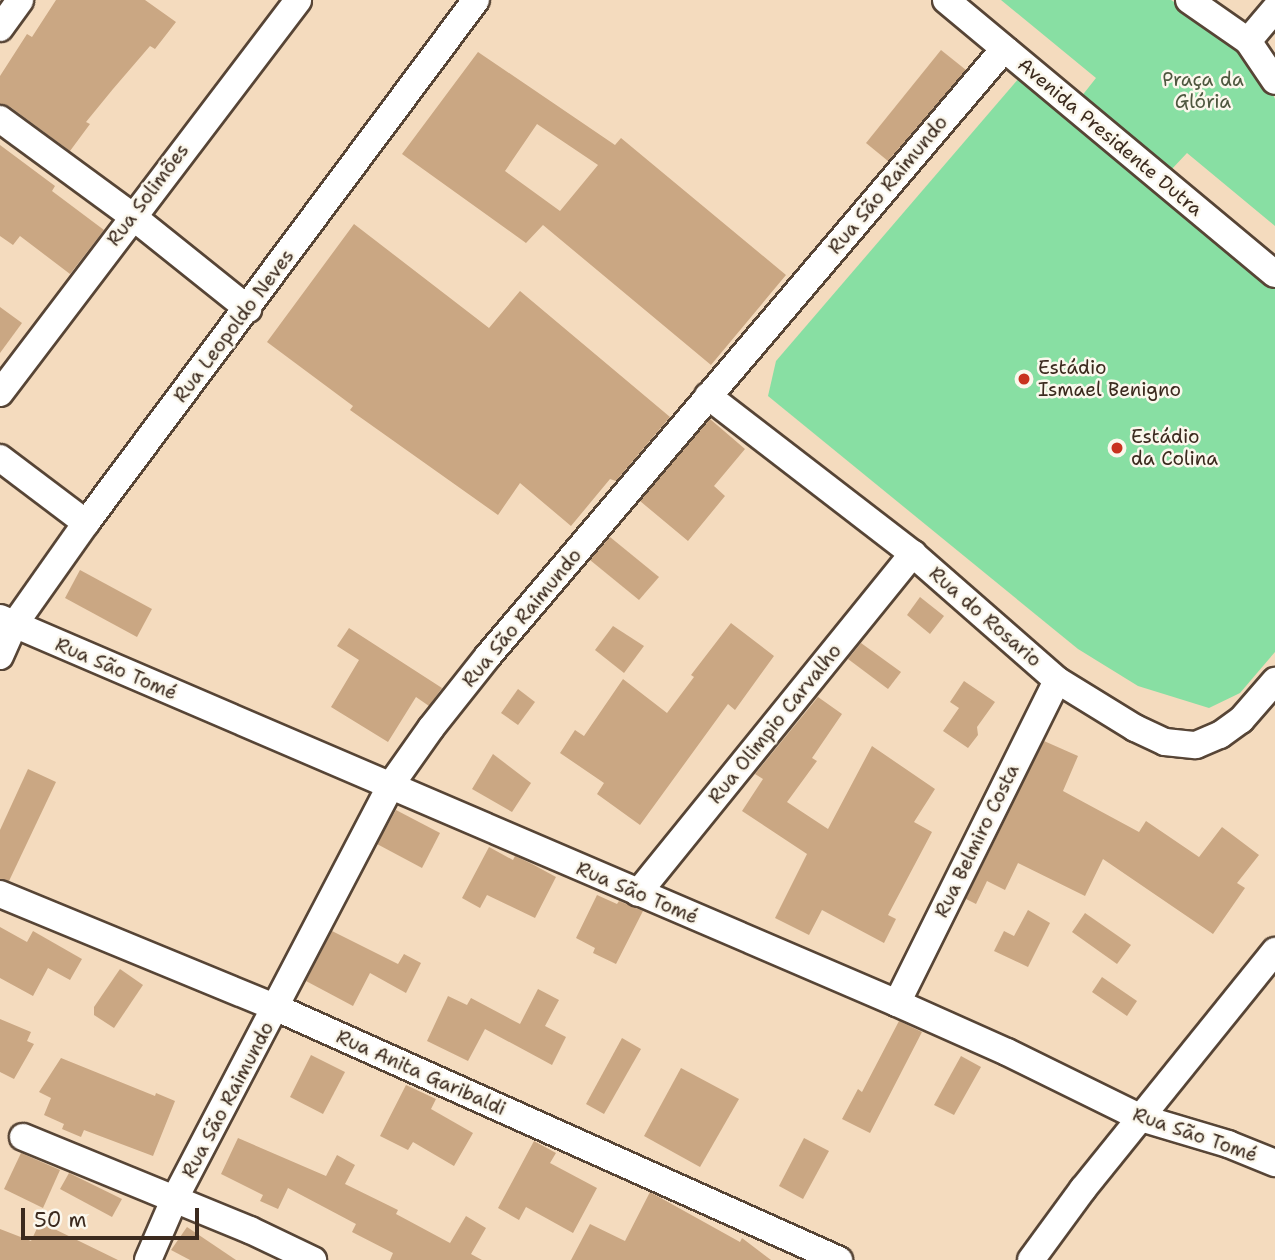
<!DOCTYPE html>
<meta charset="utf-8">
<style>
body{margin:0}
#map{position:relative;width:1275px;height:1260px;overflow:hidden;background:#f4dbbe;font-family:"Shantell Sans",sans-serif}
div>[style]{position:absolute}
.green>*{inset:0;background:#88dfa3}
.building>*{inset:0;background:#caa783}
.roads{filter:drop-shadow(2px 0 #574536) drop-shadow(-2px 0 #574536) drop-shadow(0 2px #574536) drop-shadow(0 -2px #574536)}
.minor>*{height:26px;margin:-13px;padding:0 13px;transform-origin:13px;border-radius:13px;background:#fff}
.dots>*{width:19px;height:19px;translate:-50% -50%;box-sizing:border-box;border:4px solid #fbf7ec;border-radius:50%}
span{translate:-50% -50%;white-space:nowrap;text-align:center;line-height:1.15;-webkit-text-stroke:5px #fbf7ec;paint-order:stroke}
.park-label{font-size:19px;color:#4e573f}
.street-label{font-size:19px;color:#3b2a1e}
.poi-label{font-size:19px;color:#3b2a1e}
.left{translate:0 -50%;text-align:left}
.scale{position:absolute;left:21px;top:1208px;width:178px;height:32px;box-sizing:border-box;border:4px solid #3b2a1e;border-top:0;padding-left:9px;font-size:21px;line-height:24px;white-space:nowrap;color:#3b2a1e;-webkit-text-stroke:5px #fbf7ec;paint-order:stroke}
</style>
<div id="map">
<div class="green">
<div style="clip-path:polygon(1001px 0,1171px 0,1253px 51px,1275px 99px,1275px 226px,1187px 153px,1170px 171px,1081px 97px,1096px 78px)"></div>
<div style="clip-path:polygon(1026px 70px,1275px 279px,1275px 652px,1240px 693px,1209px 708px,1138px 686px,1078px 649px,768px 396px,776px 361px)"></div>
</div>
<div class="building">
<div style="clip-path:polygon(56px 0,145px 0,176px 22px,155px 49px,150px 46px,113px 89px,86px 122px,90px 124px,70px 151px,9px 106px,0 104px,0 76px,27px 34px,32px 37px)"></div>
<div style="clip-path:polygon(941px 50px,966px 70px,888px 161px,866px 143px)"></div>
<div style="clip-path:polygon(evenodd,478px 52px,615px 145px,621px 138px,786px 275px,711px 365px,543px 225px,526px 243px,402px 154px,478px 52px,537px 124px,598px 165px,560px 211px,505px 171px,537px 124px)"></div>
<div style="clip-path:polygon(0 145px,55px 186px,52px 191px,104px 230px,70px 274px,20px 236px,13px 245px,0 236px)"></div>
<div style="clip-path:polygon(354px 224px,489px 328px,520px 291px,670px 417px,616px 481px,610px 479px,571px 526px,520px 483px,498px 515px,350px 410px,353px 406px,267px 342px)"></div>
<div style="clip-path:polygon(0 307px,22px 323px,0 353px)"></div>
<div style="clip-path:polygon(710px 419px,745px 449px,714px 486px,725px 496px,688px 541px,640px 501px)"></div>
<div style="clip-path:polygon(610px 537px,659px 577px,639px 600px,590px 560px)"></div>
<div style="clip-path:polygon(80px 570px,152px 609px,137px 637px,65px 598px)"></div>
<div style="clip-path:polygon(920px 597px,944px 616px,930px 634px,907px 615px)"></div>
<div style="clip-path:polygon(731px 623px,774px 656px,735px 710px,728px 704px,640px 825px,597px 794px,604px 783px,560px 753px,575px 730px,584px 736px,623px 679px,667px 713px,694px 677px,691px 675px)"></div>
<div style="clip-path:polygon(613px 626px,644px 646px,624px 673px,595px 650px)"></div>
<div style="clip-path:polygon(349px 628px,442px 688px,429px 706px,416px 697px,388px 742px,331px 707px,359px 660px,337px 646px)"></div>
<div style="clip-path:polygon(861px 643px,901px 672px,888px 689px,848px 659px)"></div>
<div style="clip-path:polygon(964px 681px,995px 702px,977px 727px,978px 735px,968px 748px,943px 731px,959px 708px,950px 702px)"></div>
<div style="clip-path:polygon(518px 689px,535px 702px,518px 725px,501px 713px)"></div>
<div style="clip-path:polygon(818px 697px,842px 714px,812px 758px,817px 761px,787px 802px,828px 829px,872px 746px,935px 789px,914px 822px,932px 832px,888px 915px,896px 919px,884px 943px,822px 910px,809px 935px,775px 918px,807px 854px,742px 811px,763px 779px,755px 774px)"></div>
<div style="clip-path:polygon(1044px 741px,1078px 756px,1063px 791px,1139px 832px,1146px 821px,1199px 857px,1222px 827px,1259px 855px,1237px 883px,1245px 888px,1213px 934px,1103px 859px,1085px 896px,1018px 863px,1005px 890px,987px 881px,976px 904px,966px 899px)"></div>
<div style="clip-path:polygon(493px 754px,531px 783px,512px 812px,472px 789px)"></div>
<div style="clip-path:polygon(28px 769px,56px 782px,9px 881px,0 879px,0 830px)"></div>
<div style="clip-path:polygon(396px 810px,440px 833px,422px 868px,377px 844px)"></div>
<div style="clip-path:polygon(489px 847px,513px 860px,515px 856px,532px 864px,556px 877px,535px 918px,487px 895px,480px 908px,462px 898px)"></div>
<div style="clip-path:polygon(597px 895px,617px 904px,619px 901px,643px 911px,616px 964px,593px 953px,595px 948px,576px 938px)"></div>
<div style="clip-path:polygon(1028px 910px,1050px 923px,1028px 967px,994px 951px,1004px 931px,1014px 936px)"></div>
<div style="clip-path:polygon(1085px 913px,1131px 945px,1117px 964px,1072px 932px)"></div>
<div style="clip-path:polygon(0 927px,27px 942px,33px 931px,82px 959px,70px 980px,48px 968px,33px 996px,0 978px)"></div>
<div style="clip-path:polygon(332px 931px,398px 964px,404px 954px,421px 963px,406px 993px,370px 973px,353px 1006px,306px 981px)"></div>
<div style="clip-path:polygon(120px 969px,143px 985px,114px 1028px,94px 1015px,94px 1007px)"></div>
<div style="clip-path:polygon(1102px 977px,1137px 1001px,1127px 1016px,1092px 992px)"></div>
<div style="clip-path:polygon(538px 989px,559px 1000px,545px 1026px,566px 1037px,552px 1065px,485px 1029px,468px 1061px,427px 1041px,448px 996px,467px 1005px,471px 998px,520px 1024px)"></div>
<div style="clip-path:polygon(0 1019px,31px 1032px,27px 1041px,34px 1044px,14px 1079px,0 1072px)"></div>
<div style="clip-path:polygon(899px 1021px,922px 1032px,870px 1133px,842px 1119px,858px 1089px,862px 1092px)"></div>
<div style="clip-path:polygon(622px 1038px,641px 1049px,604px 1114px,586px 1104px)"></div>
<div style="clip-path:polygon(311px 1055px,345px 1072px,323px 1114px,290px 1097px)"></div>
<div style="clip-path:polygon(961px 1056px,981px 1067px,954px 1115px,934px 1105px)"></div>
<div style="clip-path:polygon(61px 1058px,155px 1096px,156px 1093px,175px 1101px,153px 1156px,84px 1130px,81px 1137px,62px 1129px,64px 1124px,44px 1115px,51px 1098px,39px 1092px)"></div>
<div style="clip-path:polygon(681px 1068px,739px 1099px,700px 1167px,644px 1136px)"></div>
<div style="clip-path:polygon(406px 1085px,436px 1099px,431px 1109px,473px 1133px,454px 1166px,413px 1142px,408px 1150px,380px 1136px)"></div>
<div style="clip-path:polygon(238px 1138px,326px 1176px,337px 1155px,355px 1165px,345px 1184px,398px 1210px,396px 1214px,450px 1243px,466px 1216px,486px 1228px,471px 1254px,482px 1260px,390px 1260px,393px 1253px,352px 1232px,356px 1224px,288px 1188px,278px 1209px,260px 1201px,263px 1195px,221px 1174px)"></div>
<div style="clip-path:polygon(804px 1138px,829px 1151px,803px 1199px,779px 1186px)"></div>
<div style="clip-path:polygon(534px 1141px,556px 1153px,550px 1163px,597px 1188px,573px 1233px,526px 1207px,519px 1220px,498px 1208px)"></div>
<div style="clip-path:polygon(21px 1153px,60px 1170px,43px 1208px,4px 1189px)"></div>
<div style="clip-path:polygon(69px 1173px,122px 1199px,112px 1217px,60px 1189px)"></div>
<div style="clip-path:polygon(650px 1192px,740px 1242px,742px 1238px,771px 1260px,571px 1260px,590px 1224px,625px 1241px)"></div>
<div style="clip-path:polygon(40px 1222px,118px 1260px,0 1260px,0 1229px,31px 1241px)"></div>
<div style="clip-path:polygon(187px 1227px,236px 1260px,190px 1260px,171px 1250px)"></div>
</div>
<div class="roads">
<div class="minor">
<div style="left:946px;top:0;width:428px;rotate:39.8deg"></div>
<div style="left:1189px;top:0;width:72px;rotate:34.8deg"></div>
<div style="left:1248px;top:41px;width:48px;rotate:56deg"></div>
<div style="left:0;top:28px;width:34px;rotate:-54deg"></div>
<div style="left:1248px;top:41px;width:42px;rotate:-49.8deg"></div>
<div style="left:0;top:119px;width:164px;rotate:36.3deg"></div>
<div style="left:132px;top:216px;width:149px;rotate:38.7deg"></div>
<div style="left:0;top:393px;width:493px;rotate:-52.8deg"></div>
<div style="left:708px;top:396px;width:259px;rotate:37.6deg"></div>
<div style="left:913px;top:554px;width:191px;rotate:41.2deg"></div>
<div style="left:1057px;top:680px;width:92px;rotate:31.6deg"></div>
<div style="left:1135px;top:728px;width:33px;rotate:25deg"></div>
<div style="left:1165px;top:742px;width:31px;rotate:6deg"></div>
<div style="left:1196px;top:745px;width:26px;rotate:-23deg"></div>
<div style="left:1220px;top:735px;width:26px;rotate:-36deg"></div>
<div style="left:1241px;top:720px;width:52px;rotate:-48.9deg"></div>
<div style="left:0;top:458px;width:108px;rotate:37.1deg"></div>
<div style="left:0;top:618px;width:976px;rotate:23.23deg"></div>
<div style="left:897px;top:1003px;width:120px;rotate:24deg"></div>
<div style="left:1007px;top:1052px;width:149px;rotate:26.2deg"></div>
<div style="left:1141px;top:1118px;width:91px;rotate:16.6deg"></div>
<div style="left:1228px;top:1144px;width:51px;rotate:22deg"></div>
<div style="left:0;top:656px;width:34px;rotate:-66deg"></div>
<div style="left:14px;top:625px;width:125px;rotate:-54.8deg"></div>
<div style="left:86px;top:523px;width:652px;rotate:-53.29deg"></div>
<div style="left:638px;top:893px;width:437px;rotate:-51deg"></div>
<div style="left:0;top:894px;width:300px;rotate:22.4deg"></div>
<div style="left:277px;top:1008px;width:616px;rotate:24.15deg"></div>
<div style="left:897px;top:1003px;width:360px;rotate:-63.6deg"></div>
<div style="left:23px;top:1137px;width:245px;rotate:22.3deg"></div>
<div style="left:250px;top:1230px;width:70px;rotate:25.5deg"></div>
<div style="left:148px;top:1260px;width:65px;rotate:-66.6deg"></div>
<div style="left:174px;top:1200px;width:467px;rotate:-62.4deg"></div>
<div style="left:390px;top:786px;width:71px;rotate:-54.7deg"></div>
<div style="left:431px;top:728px;width:92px;rotate:-51.6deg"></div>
<div style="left:488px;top:656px;width:797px;rotate:-49.63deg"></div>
<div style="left:1031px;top:1260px;width:88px;rotate:-53.8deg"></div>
<div style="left:1083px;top:1189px;width:306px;rotate:-51.1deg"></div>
</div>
</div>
<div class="dots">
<div style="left:1024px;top:379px;background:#c8321e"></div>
<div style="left:1117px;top:448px;background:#c8321e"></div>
</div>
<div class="park-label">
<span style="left:1203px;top:91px">Praça da<br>Glória</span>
</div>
<div class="street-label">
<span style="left:1110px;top:137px;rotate:40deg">Avenida Presidente Dutra</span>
<span style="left:888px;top:185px;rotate:-50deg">Rua São Raimundo</span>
<span style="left:148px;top:195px;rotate:-53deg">Rua Solimões</span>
<span style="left:234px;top:326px;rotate:-53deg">Rua Leopoldo Neves</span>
<span style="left:985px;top:617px;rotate:41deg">Rua do Rosario</span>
<span style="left:522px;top:618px;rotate:-50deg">Rua São Raimundo</span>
<span style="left:116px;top:669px;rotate:23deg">Rua São Tomé</span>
<span style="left:775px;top:724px;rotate:-51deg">Rua Olimpio Carvalho</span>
<span style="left:977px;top:841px;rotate:-64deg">Rua Belmiro Costa</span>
<span style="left:637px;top:893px;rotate:23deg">Rua São Tomé</span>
<span style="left:421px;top:1073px;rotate:24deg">Rua Anita Garibaldi</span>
<span style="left:228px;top:1100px;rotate:-62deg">Rua São Raimundo</span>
<span style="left:1195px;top:1135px;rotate:19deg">Rua São Tomé</span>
</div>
<div class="poi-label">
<span class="left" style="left:1038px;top:379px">Estádio<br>Ismael Benigno</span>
<span class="left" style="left:1131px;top:448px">Estádio<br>da Colina</span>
</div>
<div class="scale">50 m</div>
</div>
